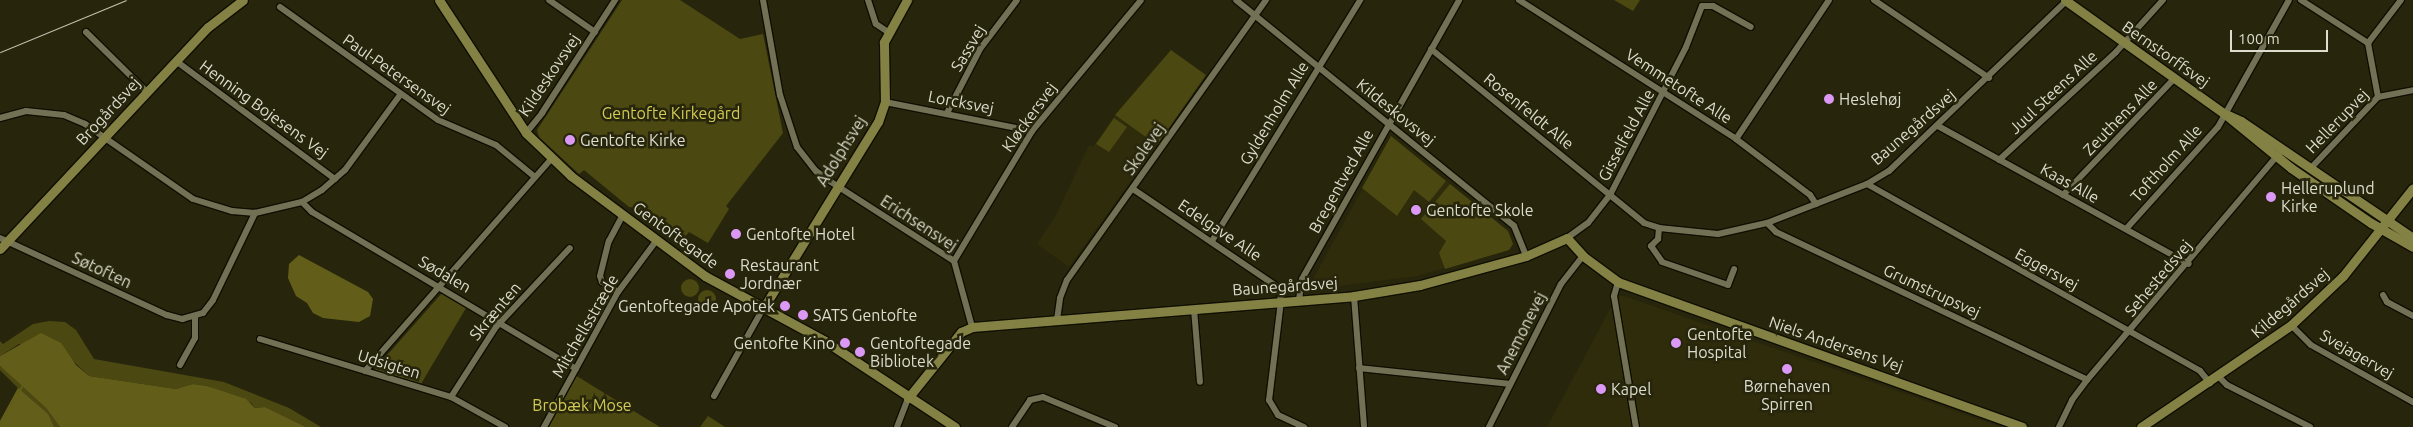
<!DOCTYPE html>
<meta charset="utf-8">
<style>
body{margin:0}
#map{position:relative;width:2413px;height:427px;overflow:hidden;background:#27260c;font-family:Ubuntu,sans-serif}
div>[style]{position:absolute}
.built>*{inset:0;background:#2e2c0a}
.green>*{inset:0;background:#4c4811}
.round{border-radius:50%}
.forest>*{inset:0;background:#635f1a}
.water>*{inset:0;background:#625e19}
.stream>*{height:2px;margin:-1px;padding:0 1px;transform-origin:1px;border-radius:1px;background:#625e19}
.roads{filter:drop-shadow(1px 0 #100e00) drop-shadow(-1px 0 #100e00) drop-shadow(0 1px #100e00) drop-shadow(0 -1px #100e00)}
.street>*{height:6px;margin:-3px;padding:0 3px;transform-origin:3px;border-radius:3px;background:#727155}
.secondary>*{height:9px;margin:-4.5px;padding:0 4.5px;transform-origin:4.5px;border-radius:4.5px;background:#838144}
.tram>*{height:1px;margin:-0.5px;padding:0 0.5px;transform-origin:0.5px;border-radius:0.5px;background:#c3c3b2}
.dots>*{width:14px;height:14px;translate:-50% -50%;box-sizing:border-box;border:2px solid #27260c;border-radius:50%}
span{translate:-50% -50%;white-space:nowrap;text-align:center;line-height:1.15;-webkit-text-stroke:5px #27260c;paint-order:stroke}
.street-label{font-size:16px;color:#ddddce}
.poi-label{font-size:16px;color:#ddddce}
.left{translate:0 -50%;text-align:left}
.right{translate:-100% -50%;text-align:right}
.park-label{font-size:16px;color:#d2cb54}
.scale{position:absolute;left:2230px;top:30px;width:98px;height:22px;box-sizing:border-box;border:2px solid #ddddce;border-top:0;padding-left:6px;font-size:15px;line-height:18px;white-space:nowrap;color:#ddddce;-webkit-text-stroke:4px #27260c;paint-order:stroke}
</style>
<div id="map">
<div class="built">
<div style="clip-path:polygon(1115px 115px,1157px 145px,1069px 267px,1037px 244px,1056px 215px,1089px 145px,1093px 147px)"></div>
<div style="clip-path:polygon(1391px 136px,1508px 231px,1513px 244px,1509px 250px,1417px 276px,1307px 290px)"></div>
<div style="clip-path:polygon(1617px 296px,1624px 296px,2001px 427px,1547px 427px)"></div>
</div>
<div class="green">
<div style="clip-path:polygon(622px 0,680px 0,740px 39px,763px 34px,783px 133px,726px 206px,729px 209px,708px 243px,689px 232px,682px 240px,636px 208px,629px 207px,584px 170px,579px 174px,539px 137px,537px 130px)"></div>
<div style="clip-path:polygon(1614px 0,1640px 0,1633px 11px)"></div>
<div style="clip-path:polygon(1171px 50px,1206px 75px,1157px 145px,1115px 115px)"></div>
<div style="clip-path:polygon(1114px 118px,1127px 127px,1109px 152px,1096px 144px)"></div>
<div style="clip-path:polygon(1391px 136px,1446px 181px,1429px 202px,1414px 190px,1397px 216px,1362px 188px)"></div>
<div style="clip-path:polygon(1450px 184px,1508px 231px,1513px 244px,1509px 250px,1445px 269px,1439px 253px,1446px 241px,1421px 219px)"></div>
<div class="round" style="left:681px;top:279px;width:18px;height:18px"></div>
<div class="round" style="left:698px;top:290px;width:18px;height:18px"></div>
<div style="clip-path:polygon(442px 293px,466px 308px,421px 384px,374px 370px)"></div>
<div style="clip-path:polygon(49px 321px,65px 322px,76px 330px,94px 359px,224px 382px,289px 408px,321px 427px,306px 427px,265px 407px,255px 408px,251px 403px,207px 386px,193px 384px,176px 389px,89px 376px,73px 361px,19px 344px,0 356px,0 341px,3px 344px,33px 324px)"></div>
<div style="clip-path:polygon(0 366px,46px 408px,60px 427px,0 427px,0 421px,18px 388px,0 370px)"></div>
<div style="clip-path:polygon(575px 375px,627px 407px,660px 427px,546px 427px)"></div>
<div style="clip-path:polygon(708px 416px,725px 427px,700px 427px)"></div>
</div>
<div class="forest">
<div style="clip-path:polygon(18px 388px,48px 414px,54px 427px,0 427px,0 421px)"></div>
</div>
<div class="water">
<div style="clip-path:polygon(299px 255px,368px 292px,373px 299px,370px 316px,359px 322px,323px 318px,313px 313px,307px 303px,296px 296px,288px 278px,289px 264px)"></div>
<div style="clip-path:polygon(41px 333px,61px 343px,76px 365px,89px 376px,176px 389px,193px 384px,207px 386px,246px 399px,255px 408px,265px 407px,306px 427px,60px 427px,46px 408px,0 366px,0 356px)"></div>
</div>
<div class="stream">
<div style="left:0;top:424px;width:43px;rotate:-59.3deg"></div>
</div>
<div class="roads">
<div class="street">
<div style="left:549px;top:0;width:56px;rotate:34.8deg"></div>
<div style="left:763px;top:0;width:97px;rotate:79.9deg"></div>
<div style="left:780px;top:95px;width:55px;rotate:71.9deg"></div>
<div style="left:797px;top:147px;width:31px;rotate:52deg"></div>
<div style="left:816px;top:171px;width:19px;rotate:36deg"></div>
<div style="left:831px;top:182px;width:146px;rotate:32.7deg"></div>
<div style="left:954px;top:261px;width:68px;rotate:74.7deg"></div>
<div style="left:868px;top:0;width:25px;rotate:72deg"></div>
<div style="left:876px;top:24px;width:14px;rotate:34deg"></div>
<div style="left:1236px;top:0;width:358px;rotate:39.1deg"></div>
<div style="left:1514px;top:226px;width:32px;rotate:68deg"></div>
<div style="left:1519px;top:0;width:258px;rotate:32.6deg"></div>
<div style="left:1736px;top:139px;width:93px;rotate:37.1deg"></div>
<div style="left:1810px;top:195px;width:11px;rotate:56deg"></div>
<div style="left:1874px;top:0;width:139px;rotate:34.1deg"></div>
<div style="left:2301px;top:0;width:80px;rotate:32.7deg"></div>
<div style="left:1702px;top:6px;width:11px"></div>
<div style="left:1713px;top:6px;width:43px;rotate:28.9deg"></div>
<div style="left:280px;top:7px;width:194px;rotate:35.6deg"></div>
<div style="left:438px;top:120px;width:63px;rotate:23.3deg"></div>
<div style="left:496px;top:145px;width:50px;rotate:39.4deg"></div>
<div style="left:86px;top:32px;width:86px;rotate:44.5deg"></div>
<div style="left:1431px;top:49px;width:275px;rotate:39.2deg"></div>
<div style="left:1644px;top:223px;width:16px;rotate:18deg"></div>
<div style="left:1659px;top:228px;width:59px;rotate:5.8deg"></div>
<div style="left:1718px;top:234px;width:50px;rotate:-12.7deg"></div>
<div style="left:1767px;top:223px;width:107px;rotate:-21.3deg"></div>
<div style="left:1867px;top:184px;width:26px;rotate:-31deg"></div>
<div style="left:1889px;top:171px;width:245px;rotate:-43.8deg"></div>
<div style="left:176px;top:61px;width:198px;rotate:36.6deg"></div>
<div style="left:2378px;top:97px;width:55px;rotate:-100.5deg"></div>
<div style="left:2368px;top:43px;width:54px;rotate:-52.5deg"></div>
<div style="left:885px;top:102px;width:150px;rotate:11.2deg"></div>
<div style="left:947px;top:113px;width:72px;rotate:-62.7deg"></div>
<div style="left:980px;top:49px;width:61px;rotate:-52.9deg"></div>
<div style="left:0;top:118px;width:27px;rotate:-15deg"></div>
<div style="left:26px;top:111px;width:38px;rotate:6deg"></div>
<div style="left:64px;top:115px;width:23px;rotate:23deg"></div>
<div style="left:85px;top:124px;width:131px;rotate:34.8deg"></div>
<div style="left:193px;top:199px;width:41px;rotate:17.1deg"></div>
<div style="left:232px;top:211px;width:23px;rotate:5deg"></div>
<div style="left:255px;top:213px;width:48px;rotate:-13.2deg"></div>
<div style="left:302px;top:202px;width:23px;rotate:-31deg"></div>
<div style="left:322px;top:190px;width:30px;rotate:-41deg"></div>
<div style="left:345px;top:170px;width:93px;rotate:-53.7deg"></div>
<div style="left:1938px;top:126px;width:286px;rotate:28.8deg"></div>
<div style="left:526px;top:133px;width:26px;rotate:-51deg"></div>
<div style="left:542px;top:113px;width:135px;rotate:-57.1deg"></div>
<div style="left:1736px;top:139px;width:167px;rotate:-56.2deg"></div>
<div style="left:1999px;top:160px;width:159px;rotate:-42.7deg"></div>
<div style="left:2116px;top:52px;width:70px;rotate:-47.9deg"></div>
<div style="left:2311px;top:168px;width:98px;rotate:-46.7deg"></div>
<div style="left:2378px;top:97px;width:36px;rotate:-11deg"></div>
<div style="left:1867px;top:184px;width:382px;rotate:29.3deg"></div>
<div style="left:2200px;top:371px;width:16px;rotate:50deg"></div>
<div style="left:1133px;top:189px;width:176px;rotate:34.1deg"></div>
<div style="left:1279px;top:288px;width:13px;rotate:81deg"></div>
<div style="left:1281px;top:301px;width:100px;rotate:96.9deg"></div>
<div style="left:1269px;top:400px;width:17px;rotate:59deg"></div>
<div style="left:1278px;top:415px;width:29px;rotate:25deg"></div>
<div style="left:2063px;top:195px;width:161px;rotate:-46.3deg"></div>
<div style="left:302px;top:202px;width:14px;rotate:45deg"></div>
<div style="left:312px;top:212px;width:307px;rotate:30.7deg"></div>
<div style="left:1767px;top:223px;width:13px;rotate:45deg"></div>
<div style="left:1776px;top:232px;width:344px;rotate:25.4deg"></div>
<div style="left:1659px;top:228px;width:11px;rotate:95deg"></div>
<div style="left:1658px;top:239px;width:10px;rotate:135deg"></div>
<div style="left:1651px;top:246px;width:19px;rotate:55deg"></div>
<div style="left:1662px;top:262px;width:70px;rotate:19.2deg"></div>
<div style="left:1728px;top:285px;width:17px;rotate:-69deg"></div>
<div style="left:2126px;top:229px;width:137px;rotate:-48deg"></div>
<div style="left:2218px;top:127px;width:145px;rotate:-60.8deg"></div>
<div style="left:0;top:238px;width:184px;rotate:24.8deg"></div>
<div style="left:167px;top:315px;width:16px;rotate:15deg"></div>
<div style="left:182px;top:319px;width:22px;rotate:-16deg"></div>
<div style="left:203px;top:313px;width:16px;rotate:-52deg"></div>
<div style="left:213px;top:300px;width:97px;rotate:-64.2deg"></div>
<div style="left:1567px;top:238px;width:26px;rotate:-36deg"></div>
<div style="left:1588px;top:223px;width:36px;rotate:-52deg"></div>
<div style="left:1610px;top:195px;width:166px;rotate:-62.8deg"></div>
<div style="left:1686px;top:47px;width:44px;rotate:-68.7deg"></div>
<div style="left:1212px;top:241px;width:283px;rotate:-58.4deg"></div>
<div style="left:954px;top:261px;width:152px;rotate:-59deg"></div>
<div style="left:1032px;top:131px;width:170px;rotate:-50.2deg"></div>
<div style="left:1618px;top:282px;width:15px;rotate:106deg"></div>
<div style="left:1614px;top:296px;width:133px;rotate:80.5deg"></div>
<div style="left:618px;top:292px;width:19px;rotate:-148deg"></div>
<div style="left:602px;top:282px;width:6px;rotate:-108deg"></div>
<div style="left:600px;top:276px;width:36px;rotate:-76deg"></div>
<div style="left:609px;top:241px;width:30px;rotate:-62deg"></div>
<div style="left:2383px;top:295px;width:8px;rotate:60deg"></div>
<div style="left:2387px;top:302px;width:30px;rotate:28deg"></div>
<div style="left:1354px;top:296px;width:131px;rotate:85.6deg"></div>
<div style="left:1299px;top:300px;width:21px;rotate:-82deg"></div>
<div style="left:1302px;top:279px;width:320px;rotate:-60.6deg"></div>
<div style="left:1194px;top:309px;width:73px;rotate:85.3deg"></div>
<div style="left:1057px;top:320px;width:22px;rotate:-82deg"></div>
<div style="left:1060px;top:298px;width:19px;rotate:-69deg"></div>
<div style="left:1067px;top:280px;width:344px;rotate:-54.6deg"></div>
<div style="left:2291px;top:325px;width:28px;rotate:45deg"></div>
<div style="left:2311px;top:345px;width:117px;rotate:29.2deg"></div>
<div style="left:260px;top:339px;width:200px;rotate:16.9deg"></div>
<div style="left:451px;top:397px;width:62px;rotate:29.1deg"></div>
<div style="left:180px;top:365px;width:31px;rotate:-61deg"></div>
<div style="left:195px;top:338px;width:21px;rotate:-90deg"></div>
<div style="left:1359px;top:368px;width:152px;rotate:6deg"></div>
<div style="left:365px;top:371px;width:282px;rotate:-48.7deg"></div>
<div style="left:2219px;top:377px;width:11px;rotate:45deg"></div>
<div style="left:2227px;top:385px;width:93px;rotate:26.8deg"></div>
<div style="left:714px;top:396px;width:102px;rotate:-60.7deg"></div>
<div style="left:451px;top:397px;width:83px;rotate:-57.3deg"></div>
<div style="left:496px;top:327px;width:108px;rotate:-46.9deg"></div>
<div style="left:544px;top:427px;width:154px;rotate:-61.3deg"></div>
<div style="left:618px;top:292px;width:64px;rotate:-53.3deg"></div>
<div style="left:897px;top:427px;width:31px;rotate:-69deg"></div>
<div style="left:1012px;top:427px;width:32px;rotate:-56deg"></div>
<div style="left:1030px;top:400px;width:13px;rotate:-13deg"></div>
<div style="left:1043px;top:397px;width:78px;rotate:22.6deg"></div>
<div style="left:1489px;top:427px;width:160px;rotate:-63.3deg"></div>
<div style="left:1561px;top:284px;width:36px;rotate:-52deg"></div>
<div style="left:2059px;top:427px;width:30px;rotate:-64deg"></div>
<div style="left:2072px;top:400px;width:25px;rotate:-53deg"></div>
<div style="left:2087px;top:380px;width:303px;rotate:-49.7deg"></div>
</div>
<div class="secondary">
<div style="left:439px;top:0;width:159px;rotate:56.8deg"></div>
<div style="left:526px;top:133px;width:62px;rotate:43.7deg"></div>
<div style="left:571px;top:176px;width:167px;rotate:36.7deg"></div>
<div style="left:705px;top:276px;width:136px;rotate:28.4deg"></div>
<div style="left:825px;top:341px;width:156px;rotate:33.5deg"></div>
<div style="left:2065px;top:0;width:196px;rotate:35.5deg"></div>
<div style="left:2225px;top:114px;width:85px;rotate:39.3deg"></div>
<div style="left:2291px;top:168px;width:97px;rotate:34.5deg"></div>
<div style="left:2371px;top:223px;width:48px;rotate:29.7deg"></div>
<div style="left:2228px;top:115px;width:14px;rotate:25deg"></div>
<div style="left:2241px;top:121px;width:208px;rotate:34.2deg"></div>
<div style="left:0;top:249px;width:304px;rotate:-46.9deg"></div>
<div style="left:208px;top:27px;width:44px;rotate:-37.6deg"></div>
<div style="left:764px;top:307px;width:217px;rotate:-58.4deg"></div>
<div style="left:878px;top:122px;width:21px;rotate:-71deg"></div>
<div style="left:885px;top:102px;width:60px;rotate:-91deg"></div>
<div style="left:884px;top:42px;width:48px;rotate:-61.3deg"></div>
<div style="left:908px;top:398px;width:85px;rotate:-51.2deg"></div>
<div style="left:961px;top:332px;width:12px;rotate:-24deg"></div>
<div style="left:972px;top:327px;width:383px;rotate:-4.6deg"></div>
<div style="left:1354px;top:296px;width:67px;rotate:-9.5deg"></div>
<div style="left:1420px;top:285px;width:110px;rotate:-15.3deg"></div>
<div style="left:1526px;top:256px;width:45px;rotate:-23.7deg"></div>
<div style="left:1567px;top:238px;width:24px;rotate:48deg"></div>
<div style="left:1583px;top:256px;width:44px;rotate:36.6deg"></div>
<div style="left:1618px;top:282px;width:429px;rotate:19.7deg"></div>
<div style="left:2141px;top:427px;width:181px;rotate:-34.2deg"></div>
<div style="left:2291px;top:325px;width:71px;rotate:-43.3deg"></div>
<div style="left:2343px;top:276px;width:112px;rotate:-51.5deg"></div>
</div>
</div>
<div class="tram">
<div style="left:0;top:52px;width:136px;rotate:-22.4deg"></div>
</div>
<div class="dots">
<div style="left:1829px;top:99px;background:#db99f5"></div>
<div style="left:570px;top:140px;background:#db99f5"></div>
<div style="left:2271px;top:197px;background:#db99f5"></div>
<div style="left:1416px;top:210px;background:#db99f5"></div>
<div style="left:736px;top:234px;background:#db99f5"></div>
<div style="left:730px;top:274px;background:#db99f5"></div>
<div style="left:785px;top:306px;background:#db99f5"></div>
<div style="left:803px;top:315px;background:#db99f5"></div>
<div style="left:845px;top:343px;background:#db99f5"></div>
<div style="left:1676px;top:343px;background:#db99f5"></div>
<div style="left:860px;top:352px;background:#db99f5"></div>
<div style="left:1787px;top:369px;background:#db99f5"></div>
<div style="left:1601px;top:389px;background:#db99f5"></div>
</div>
<div class="street-label">
<span style="left:968px;top:48px;rotate:-59deg">Sassvej</span>
<span style="left:2166px;top:54px;rotate:35deg">Bernstorffsvej</span>
<span style="left:397px;top:74px;rotate:35deg">Paul-Petersensvej</span>
<span style="left:549px;top:75px;rotate:-56deg">Kildeskovsvej</span>
<span style="left:1679px;top:86px;rotate:33deg">Vemmetofte Alle</span>
<span style="left:2053px;top:92px;rotate:-43deg">Juul Steens Alle</span>
<span style="left:961px;top:102px;rotate:11deg">Lorcksvej</span>
<span style="left:264px;top:109px;rotate:36deg">Henning Bojesens Vej</span>
<span style="left:108px;top:111px;rotate:-47deg">Brogårdsvej</span>
<span style="left:1529px;top:111px;rotate:39deg">Rosenfeldt Alle</span>
<span style="left:1396px;top:112px;rotate:39deg">Kildeskovsvej</span>
<span style="left:1274px;top:113px;rotate:-59deg">Gyldenholm Alle</span>
<span style="left:1029px;top:117px;rotate:-54deg">Kløckersvej</span>
<span style="left:2120px;top:117px;rotate:-46deg">Zeuthens Alle</span>
<span style="left:2337px;top:121px;rotate:-46deg">Hellerupvej</span>
<span style="left:1913px;top:127px;rotate:-41deg">Baunegårdsvej</span>
<span style="left:1626px;top:135px;rotate:-62deg">Gisselfeld Alle</span>
<span style="left:1144px;top:149px;rotate:-55deg">Skolevej</span>
<span style="left:841px;top:151px;rotate:-58deg">Adolphsvej</span>
<span style="left:2166px;top:163px;rotate:-48deg">Toftholm Alle</span>
<span style="left:1341px;top:181px;rotate:-61deg">Bregentved Alle</span>
<span style="left:2070px;top:183px;rotate:29deg">Kaas Alle</span>
<span style="left:919px;top:223px;rotate:33deg">Erichsensvej</span>
<span style="left:1220px;top:230px;rotate:34deg">Edelgave Alle</span>
<span style="left:676px;top:235px;rotate:36deg">Gentoftegade</span>
<span style="left:2047px;top:269px;rotate:29deg">Eggersvej</span>
<span style="left:102px;top:270px;rotate:25deg">Søtoften</span>
<span style="left:445px;top:274px;rotate:30deg">Sødalen</span>
<span style="left:2158px;top:278px;rotate:-50deg">Sehestedsvej</span>
<span style="left:1285px;top:286px;rotate:-4deg">Baunegårdsvej</span>
<span style="left:1932px;top:291px;rotate:25deg">Grumstrupsvej</span>
<span style="left:2290px;top:303px;rotate:-41deg">Kildegårdsvej</span>
<span style="left:495px;top:311px;rotate:-50deg">Skrænten</span>
<span style="left:585px;top:326px;rotate:-60deg">Mitchellsstræde</span>
<span style="left:1521px;top:333px;rotate:-63deg">Anemonevej</span>
<span style="left:1836px;top:344px;rotate:19deg">Niels Andersens Vej</span>
<span style="left:2357px;top:354px;rotate:30deg">Svejagervej</span>
<span style="left:389px;top:364px;rotate:17deg">Udsigten</span>
</div>
<div class="poi-label">
<span class="left" style="left:1839px;top:99px">Heslehøj</span>
<span class="left" style="left:580px;top:140px">Gentofte Kirke</span>
<span class="left" style="left:2281px;top:197px">Helleruplund<br>Kirke</span>
<span class="left" style="left:1426px;top:210px">Gentofte Skole</span>
<span class="left" style="left:746px;top:234px">Gentofte Hotel</span>
<span class="left" style="left:740px;top:274px">Restaurant<br>Jordnær</span>
<span class="right" style="left:775px;top:306px">Gentoftegade Apotek</span>
<span class="left" style="left:813px;top:315px">SATS Gentofte</span>
<span class="left" style="left:1687px;top:343px">Gentofte<br>Hospital</span>
<span class="right" style="left:835px;top:343px">Gentofte Kino</span>
<span class="left" style="left:870px;top:352px">Gentoftegade<br>Bibliotek</span>
<span style="left:1787px;top:395px">Børnehaven<br>Spirren</span>
<span class="left" style="left:1611px;top:389px">Kapel</span>
</div>
<div class="park-label">
<span style="left:671px;top:113px">Gentofte Kirkegård</span>
<span style="left:582px;top:405px">Brobæk Mose</span>
</div>
<div class="scale">100 m</div>
</div>
